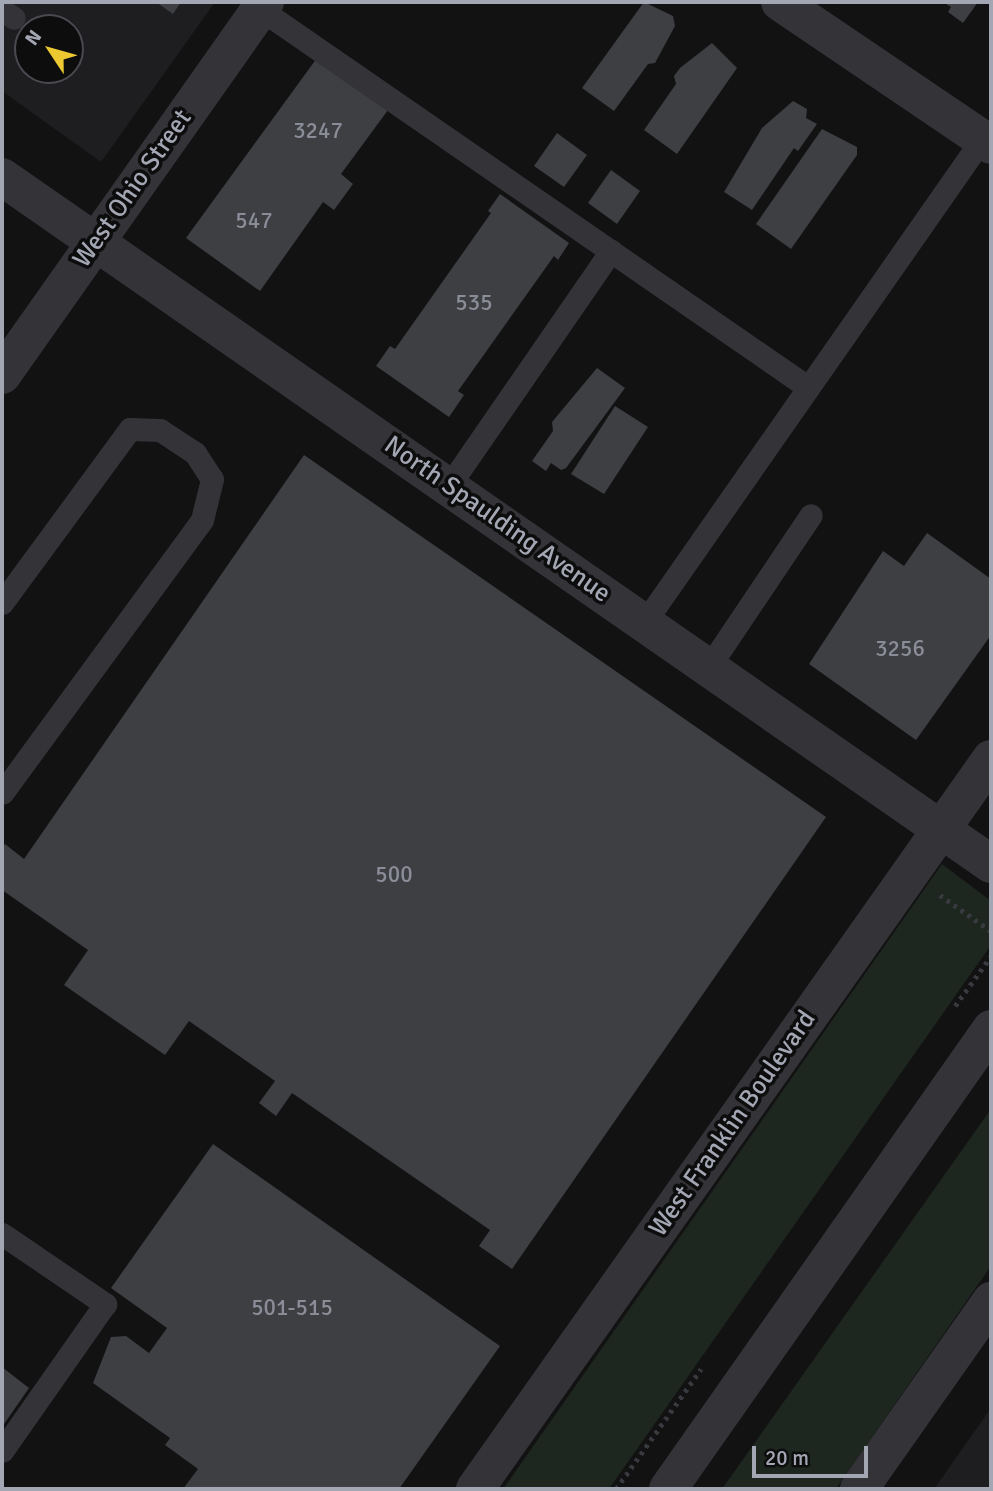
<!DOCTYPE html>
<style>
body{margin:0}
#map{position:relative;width:993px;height:1491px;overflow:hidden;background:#121213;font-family:Signika,sans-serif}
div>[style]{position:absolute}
.built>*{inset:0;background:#1e1e20}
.green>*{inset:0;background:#1e2620}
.building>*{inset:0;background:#3e3f43}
.path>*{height:4.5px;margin-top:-2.25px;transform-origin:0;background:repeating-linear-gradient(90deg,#393a3f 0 3.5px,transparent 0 8.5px)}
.service>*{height:23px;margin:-11.5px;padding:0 11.5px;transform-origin:11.5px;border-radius:11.5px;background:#333338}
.minor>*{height:38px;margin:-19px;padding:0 19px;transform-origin:19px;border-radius:19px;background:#333338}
.tertiary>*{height:38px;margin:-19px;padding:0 19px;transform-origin:19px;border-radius:19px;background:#333338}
span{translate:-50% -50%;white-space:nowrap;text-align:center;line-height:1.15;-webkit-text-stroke:7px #0d0d0e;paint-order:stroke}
.number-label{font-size:23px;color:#8a8c97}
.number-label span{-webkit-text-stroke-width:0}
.street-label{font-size:26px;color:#a3a6b3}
.frame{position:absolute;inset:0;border:4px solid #a3a6b3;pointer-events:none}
.north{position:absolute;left:14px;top:14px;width:70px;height:70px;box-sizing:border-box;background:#0d0d0e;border:2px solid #494a50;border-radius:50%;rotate:306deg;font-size:19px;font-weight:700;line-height:28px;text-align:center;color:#a3a6b3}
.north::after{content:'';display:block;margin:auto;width:24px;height:32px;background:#ecc930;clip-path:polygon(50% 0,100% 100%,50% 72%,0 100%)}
.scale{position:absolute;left:752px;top:1446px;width:116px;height:32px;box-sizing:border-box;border:4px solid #a3a6b3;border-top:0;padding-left:9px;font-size:21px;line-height:24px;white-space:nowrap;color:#a3a6b3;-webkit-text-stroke:5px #0d0d0e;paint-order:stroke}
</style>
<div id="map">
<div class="built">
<div style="clip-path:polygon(evenodd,2px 2px,215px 2px,101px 162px,2px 91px,2px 2px,28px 28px,70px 28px,70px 70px,28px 70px,28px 28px)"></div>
<div style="clip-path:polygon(991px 1408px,991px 1489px,934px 1489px)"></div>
</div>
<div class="green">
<div style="clip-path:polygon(942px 864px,991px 901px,991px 945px,609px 1489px,503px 1489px)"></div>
<div style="clip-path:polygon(991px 1109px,991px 1266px,836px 1489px,722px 1489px)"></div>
</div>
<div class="building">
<div style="clip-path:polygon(156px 2px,181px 2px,173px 14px)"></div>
<div style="clip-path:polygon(644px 2px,673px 16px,675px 26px,655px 63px,648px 64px,614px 111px,582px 88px)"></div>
<div style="clip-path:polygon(943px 2px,978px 2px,963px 23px,948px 12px,951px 7px)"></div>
<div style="clip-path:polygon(712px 43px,737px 68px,677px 154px,644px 130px,676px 84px,674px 76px,680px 68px)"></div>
<div style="clip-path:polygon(317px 58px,388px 110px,341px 174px,353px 184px,334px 210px,323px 202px,260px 291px,186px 238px)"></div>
<div style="clip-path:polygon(793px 101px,807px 109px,806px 118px,817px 124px,798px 151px,794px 148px,752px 210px,724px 192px,762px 128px)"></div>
<div style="clip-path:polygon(822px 129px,857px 147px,857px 155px,791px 249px,756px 224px)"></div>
<div style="clip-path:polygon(557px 133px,587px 155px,564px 187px,534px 166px)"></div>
<div style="clip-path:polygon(611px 170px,640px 191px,617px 224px,588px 203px)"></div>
<div style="clip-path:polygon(500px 194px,569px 243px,558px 260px,554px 256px,458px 391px,464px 395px,449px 417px,376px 366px,390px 346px,395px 349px,491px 213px,488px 211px)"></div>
<div style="clip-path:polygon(597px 368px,625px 388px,566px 468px,561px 470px,551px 463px,546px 471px,532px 461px,553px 431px,552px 422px)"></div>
<div style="clip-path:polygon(615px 406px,648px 427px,604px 494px,571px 474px)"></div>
<div style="clip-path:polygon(304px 455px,826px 817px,512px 1269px,479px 1246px,490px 1230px,292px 1093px,276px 1116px,259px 1103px,275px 1081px,189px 1021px,165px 1055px,64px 985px,88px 950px,2px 890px,2px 849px,5px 844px,24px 859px)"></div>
<div style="clip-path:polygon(927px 533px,991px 579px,991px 635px,916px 740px,809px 664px,883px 551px,904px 566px)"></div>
<div style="clip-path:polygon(213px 1144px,500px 1346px,399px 1489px,183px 1489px,198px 1469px,165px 1445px,170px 1438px,93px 1383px,111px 1337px,126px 1336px,149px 1353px,167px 1328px,111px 1288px)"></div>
<div style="clip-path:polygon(2px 1367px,29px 1388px,2px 1427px)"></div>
</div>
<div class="path">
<div style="left:940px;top:895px;width:62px;rotate:35.2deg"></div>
<div style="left:955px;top:1006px;width:62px;rotate:-54.2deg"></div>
<div style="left:616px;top:1489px;width:147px;rotate:-54.7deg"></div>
</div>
<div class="service">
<div style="left:260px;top:9px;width:664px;rotate:34.62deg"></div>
<div style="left:2px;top:10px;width:14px;rotate:34deg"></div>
<div style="left:448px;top:487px;width:287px;rotate:-55.4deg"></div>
<div style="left:2px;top:603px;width:216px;rotate:-53.7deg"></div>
<div style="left:130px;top:429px;width:30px;rotate:2deg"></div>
<div style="left:160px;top:430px;width:42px;rotate:33.3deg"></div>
<div style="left:195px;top:453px;width:31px;rotate:57deg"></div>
<div style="left:212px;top:479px;width:42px;rotate:103.7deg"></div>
<div style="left:202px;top:520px;width:338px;rotate:126.2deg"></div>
<div style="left:644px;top:623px;width:590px;rotate:-55.07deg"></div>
<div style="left:708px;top:668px;width:184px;rotate:-56.1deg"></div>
<div style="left:2px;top:1234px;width:125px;rotate:34.2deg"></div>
<div style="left:105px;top:1304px;width:179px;rotate:125deg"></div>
</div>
<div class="minor">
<div style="left:780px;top:2px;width:255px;rotate:34.1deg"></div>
<div style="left:2px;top:177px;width:1204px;rotate:34.79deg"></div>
<div style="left:2px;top:375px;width:456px;rotate:-54.8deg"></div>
<div style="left:475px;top:1489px;width:894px;rotate:-54.75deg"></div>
<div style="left:859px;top:1489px;width:230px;rotate:-54.9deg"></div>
</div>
<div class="tertiary">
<div style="left:668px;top:1489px;width:562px;rotate:-54.92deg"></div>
</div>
<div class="number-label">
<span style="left:318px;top:131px">3247</span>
<span style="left:254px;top:221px">547</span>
<span style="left:474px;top:303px">535</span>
<span style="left:900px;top:649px">3256</span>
<span style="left:394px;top:875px">500</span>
<span style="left:292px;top:1308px">501-515</span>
</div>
<div class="street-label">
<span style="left:133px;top:189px;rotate:-55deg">West Ohio Street</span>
<span style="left:497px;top:520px;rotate:35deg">North Spaulding Avenue</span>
<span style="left:733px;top:1124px;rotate:-55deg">West Franklin Boulevard</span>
</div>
<div class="frame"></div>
<div class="north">N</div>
<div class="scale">20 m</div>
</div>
